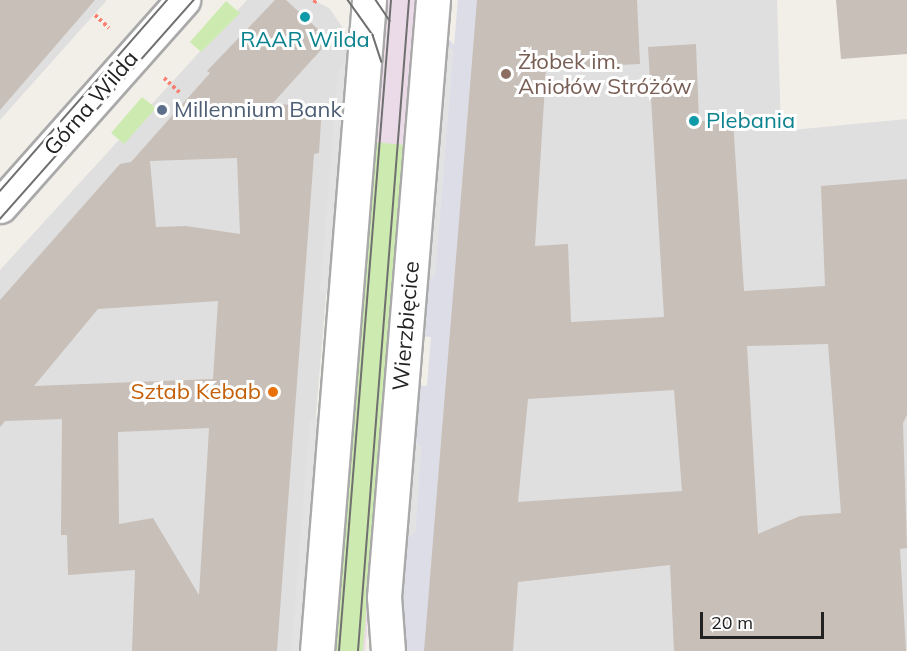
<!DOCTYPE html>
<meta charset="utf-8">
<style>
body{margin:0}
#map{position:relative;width:907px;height:651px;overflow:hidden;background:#f2efe9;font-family:Mulish,sans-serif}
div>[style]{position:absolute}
.residential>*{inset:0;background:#e0dfdf}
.industrial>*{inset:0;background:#ebdbe8}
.grass>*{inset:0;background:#cdebb0}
.parking>*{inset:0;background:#e2e2e2}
.plaza>*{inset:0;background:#dddde8}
.building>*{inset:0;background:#c7bfb8}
.path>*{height:4px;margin-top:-2px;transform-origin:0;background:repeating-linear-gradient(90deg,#fa8072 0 3px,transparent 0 6px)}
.roads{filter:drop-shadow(2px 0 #a9a9a9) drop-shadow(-2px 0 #a9a9a9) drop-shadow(0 2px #a9a9a9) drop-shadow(0 -2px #a9a9a9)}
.street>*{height:33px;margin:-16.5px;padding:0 16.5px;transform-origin:16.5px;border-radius:16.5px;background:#fff}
.tram>*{height:1.5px;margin:-0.75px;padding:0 0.75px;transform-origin:0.75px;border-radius:0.75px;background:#707070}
.dots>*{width:16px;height:16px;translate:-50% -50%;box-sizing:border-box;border:3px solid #fff;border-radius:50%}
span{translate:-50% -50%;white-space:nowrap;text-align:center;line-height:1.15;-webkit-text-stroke:6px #fff;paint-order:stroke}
.culture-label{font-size:22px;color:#0d838f}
.left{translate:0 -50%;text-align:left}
.education-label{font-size:22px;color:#785e54}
.street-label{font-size:22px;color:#222}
.service-label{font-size:22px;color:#4e5e75}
.food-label{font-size:22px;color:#c56008}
.right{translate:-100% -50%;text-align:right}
.scale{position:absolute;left:700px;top:612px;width:124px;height:27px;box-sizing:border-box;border:3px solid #222;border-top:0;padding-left:8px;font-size:18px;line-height:21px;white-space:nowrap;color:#222;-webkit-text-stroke:4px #fff;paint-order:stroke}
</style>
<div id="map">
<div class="residential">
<div style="clip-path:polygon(0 0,107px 0,0 120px)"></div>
<div style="clip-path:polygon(247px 0,313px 0,329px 8px,348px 35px,296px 651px,0 651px,0 270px)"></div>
<div style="clip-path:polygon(471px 0,777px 0,781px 131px,907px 119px,907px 651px,418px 651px)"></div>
</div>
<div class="industrial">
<div style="clip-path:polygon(378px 0,423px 0,365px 651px,326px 651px)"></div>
</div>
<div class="grass">
<div style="clip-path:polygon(226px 1px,240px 13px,201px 52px,190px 42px)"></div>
<div style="clip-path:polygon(142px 97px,156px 108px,124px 144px,111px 133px)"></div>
<div style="clip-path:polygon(374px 142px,405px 145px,363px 651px,332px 651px)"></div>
</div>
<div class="parking">
<div style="clip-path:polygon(440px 35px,453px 51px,435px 275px,418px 288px)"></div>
<div style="clip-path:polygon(355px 54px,336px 294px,320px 292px,338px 69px)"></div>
<div style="clip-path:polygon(310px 418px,326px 419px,307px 651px,291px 651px)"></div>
<div style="clip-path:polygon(407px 430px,421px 448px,415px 532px,398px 546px)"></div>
</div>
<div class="plaza">
<div style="clip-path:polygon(evenodd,446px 0,451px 1px,450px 8px,446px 7px,444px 34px,454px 45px,458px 0,477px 0,424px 651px,397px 651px,398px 546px,415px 532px,421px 448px,407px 430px,418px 288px,435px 275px,453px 51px,440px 35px,446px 0,419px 336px,431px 337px,427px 386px,416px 385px,419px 336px)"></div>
</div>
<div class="building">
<div style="clip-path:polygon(0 0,95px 0,0 110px)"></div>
<div style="clip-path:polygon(evenodd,275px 0,286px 0,330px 40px,272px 104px,322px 106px,319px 153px,314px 154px,277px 651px,132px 651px,135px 570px,68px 575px,67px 535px,61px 535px,62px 419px,5px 421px,0 427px,0 300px,120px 164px,131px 162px,210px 73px,207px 71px,275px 0,237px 158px,240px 234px,186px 226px,156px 227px,150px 161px,237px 158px,275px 0,218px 301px,213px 379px,34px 386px,98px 309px,218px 301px,275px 0,209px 428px,206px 479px,199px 595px,153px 518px,119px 524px,118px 432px,209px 428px)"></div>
<div style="clip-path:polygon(evenodd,477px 0,637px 0,640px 64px,546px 69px,535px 246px,568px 244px,571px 322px,664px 317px,648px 47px,696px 44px,699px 121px,733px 120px,744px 291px,825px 286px,821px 186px,907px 179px,907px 415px,903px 423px,907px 548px,900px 549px,906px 651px,674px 651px,670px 565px,518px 582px,513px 651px,424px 651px,477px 0,828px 344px,841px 513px,800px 516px,758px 534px,747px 346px,828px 344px,477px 0,674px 390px,682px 491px,518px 502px,528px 399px,674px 390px)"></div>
<div style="clip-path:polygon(836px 0,907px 0,907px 54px,841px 59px)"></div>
</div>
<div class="path">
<div style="left:314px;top:3px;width:4px;rotate:-56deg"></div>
<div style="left:95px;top:15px;width:19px;rotate:43deg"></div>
<div style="left:164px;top:78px;width:21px;rotate:43deg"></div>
</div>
<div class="roads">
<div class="street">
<div style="left:0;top:206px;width:276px;rotate:-48.4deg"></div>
<div style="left:317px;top:651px;width:653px;rotate:-85.43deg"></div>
<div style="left:388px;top:651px;width:54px;rotate:-94.2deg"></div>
<div style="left:384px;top:597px;width:599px;rotate:-85.31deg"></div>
</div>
</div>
<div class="tram">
<div style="left:348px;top:0;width:43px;rotate:54.5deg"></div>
<div style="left:373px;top:35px;width:28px;rotate:72deg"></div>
<div style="left:376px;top:0;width:25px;rotate:56deg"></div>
<div style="left:0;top:191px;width:254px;rotate:-48.8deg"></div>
<div style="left:0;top:219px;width:293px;rotate:-48.5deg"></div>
<div style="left:339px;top:651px;width:653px;rotate:-85.43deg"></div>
<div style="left:358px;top:651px;width:653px;rotate:-85.52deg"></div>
</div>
<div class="dots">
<div style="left:305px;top:17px;background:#0f9aa8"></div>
<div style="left:506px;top:74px;background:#8d6e63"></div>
<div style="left:162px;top:110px;background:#5c6f8a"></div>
<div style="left:694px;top:121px;background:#0f9aa8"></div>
<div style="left:273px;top:392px;background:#e8710a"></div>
</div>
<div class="culture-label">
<span style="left:305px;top:40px">RAAR Wilda</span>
<span class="left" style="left:706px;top:121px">Plebania</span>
</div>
<div class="education-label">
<span class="left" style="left:518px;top:74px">Żłobek im.<br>Aniołów Stróżów</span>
</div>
<div class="street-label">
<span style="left:91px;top:103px;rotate:-49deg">Górna Wilda</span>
<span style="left:406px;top:326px;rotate:-85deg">Wierzbięcice</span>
</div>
<div class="service-label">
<span class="left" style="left:174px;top:110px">Millennium Bank</span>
</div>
<div class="food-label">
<span class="right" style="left:261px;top:392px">Sztab Kebab</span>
</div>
<div class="scale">20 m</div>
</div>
